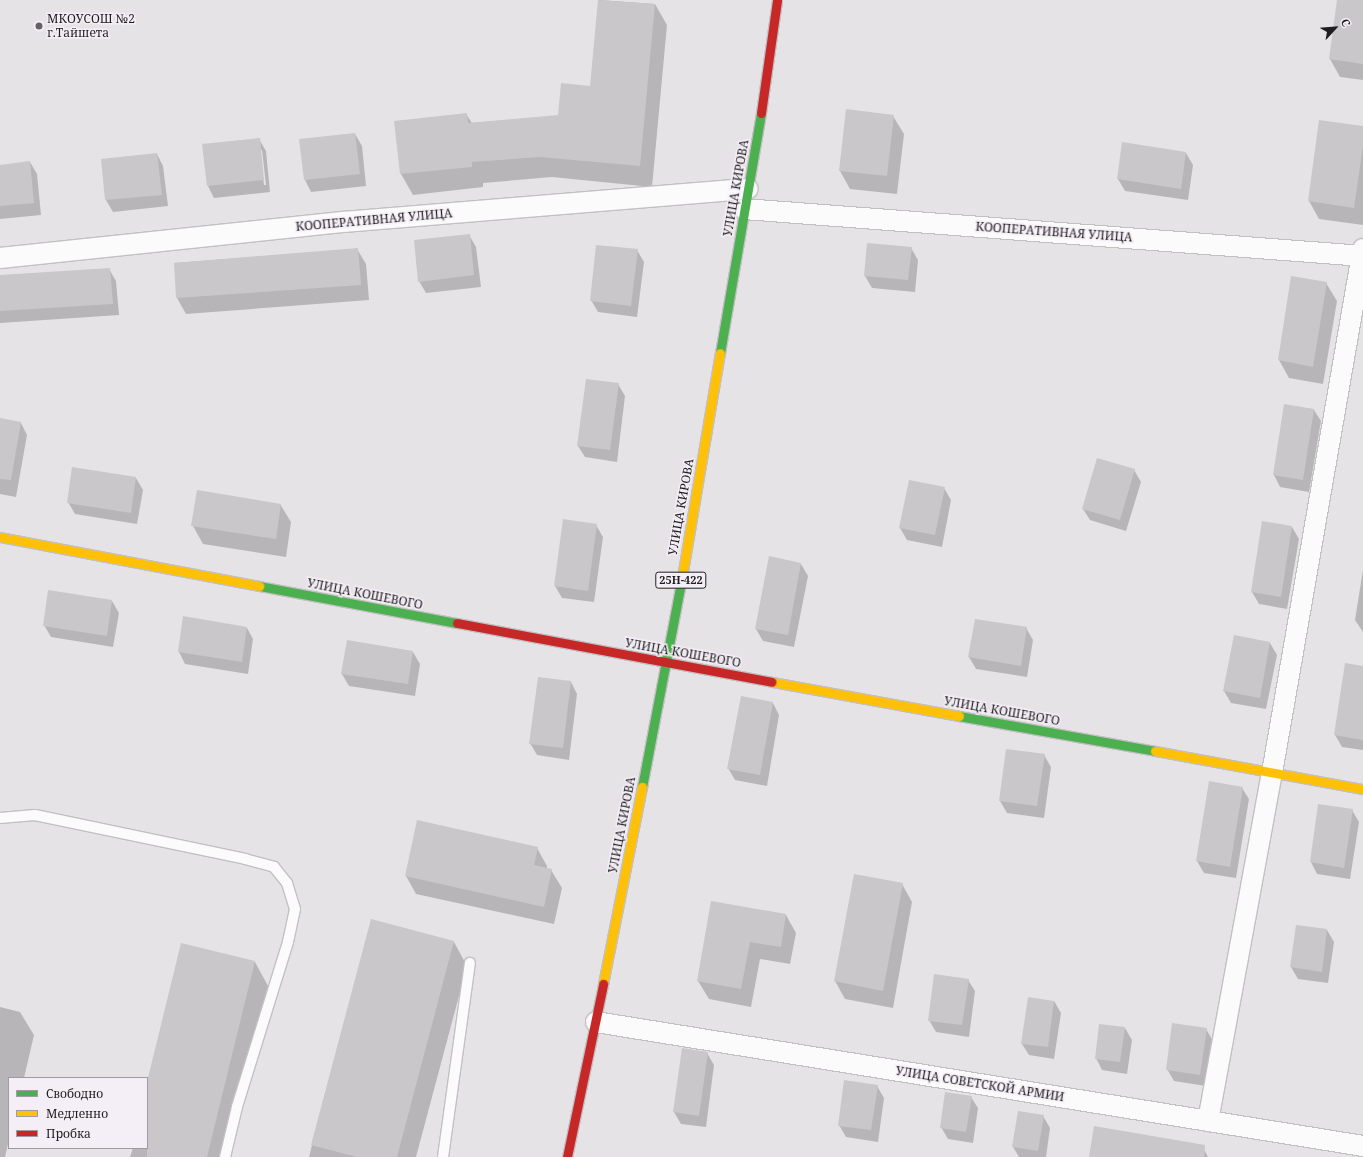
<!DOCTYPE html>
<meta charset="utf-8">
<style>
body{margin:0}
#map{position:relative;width:1363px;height:1157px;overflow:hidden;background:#e6e3e7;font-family:"Noto Serif",serif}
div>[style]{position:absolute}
.shadow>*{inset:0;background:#0003}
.building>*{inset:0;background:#c9c7ca}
.roads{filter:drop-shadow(1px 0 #c3c0c4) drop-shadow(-1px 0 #c3c0c4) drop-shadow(0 1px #c3c0c4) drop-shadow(0 -1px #c3c0c4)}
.lane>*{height:10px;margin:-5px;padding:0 5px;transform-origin:5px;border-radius:5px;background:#fbfbfb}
.street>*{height:20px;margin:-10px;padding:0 10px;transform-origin:10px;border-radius:10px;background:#fbfbfb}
.fast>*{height:9px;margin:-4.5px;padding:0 4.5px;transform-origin:4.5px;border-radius:4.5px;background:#4caf50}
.slow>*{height:9px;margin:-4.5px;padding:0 4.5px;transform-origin:4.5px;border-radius:4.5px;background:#ffc107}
.jam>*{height:9px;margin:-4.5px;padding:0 4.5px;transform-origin:4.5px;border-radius:4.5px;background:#c62828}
.dots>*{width:11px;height:11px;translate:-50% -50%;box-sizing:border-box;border:2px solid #f4eff6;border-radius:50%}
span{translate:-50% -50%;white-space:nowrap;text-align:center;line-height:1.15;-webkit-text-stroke:3px #f4eff6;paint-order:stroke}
.shield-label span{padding:1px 3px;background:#f4eff6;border:1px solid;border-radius:3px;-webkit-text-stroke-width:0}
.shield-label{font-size:11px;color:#1f1d20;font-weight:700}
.poi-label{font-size:12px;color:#1f1d20}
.left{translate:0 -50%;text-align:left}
.street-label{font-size:12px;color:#1f1d20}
.legend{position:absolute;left:8px;top:1077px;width:140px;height:72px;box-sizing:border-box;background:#f4eff6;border:1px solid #9f9ba0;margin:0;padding:5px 7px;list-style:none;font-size:12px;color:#1f1d20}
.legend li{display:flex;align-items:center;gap:8px;height:20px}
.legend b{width:20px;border:1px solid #9f9ba0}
.north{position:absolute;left:1315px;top:8px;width:40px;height:40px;-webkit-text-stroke:3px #f4eff6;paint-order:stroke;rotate:64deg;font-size:11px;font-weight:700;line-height:16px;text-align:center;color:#1f1d20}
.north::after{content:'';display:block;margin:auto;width:14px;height:18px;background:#1f1d20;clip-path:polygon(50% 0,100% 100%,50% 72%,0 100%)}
</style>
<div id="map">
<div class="shadow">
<div style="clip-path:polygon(599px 0,655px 4px,667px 25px,652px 187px,552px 177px,483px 183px,483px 187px,413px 195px,401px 174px,466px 114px,472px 123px,559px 116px,591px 87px)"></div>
<div style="clip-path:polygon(1338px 0,1363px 0,1363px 80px,1340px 77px,1330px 59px)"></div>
<div style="clip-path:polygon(893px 116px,904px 134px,897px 194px,850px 189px,840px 171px)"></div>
<div style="clip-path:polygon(1363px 127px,1363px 225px,1319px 219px,1309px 201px)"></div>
<div style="clip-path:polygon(355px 134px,362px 146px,366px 186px,311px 192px,305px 180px)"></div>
<div style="clip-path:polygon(evenodd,259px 139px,266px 151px,270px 192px,214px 198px,208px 186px,259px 139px,260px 150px,262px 150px,266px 185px,264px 185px,260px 150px)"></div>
<div style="clip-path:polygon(1186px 153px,1193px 165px,1188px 200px,1125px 191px,1118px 179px)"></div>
<div style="clip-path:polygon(157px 154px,163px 166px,168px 206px,113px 212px,106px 200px,102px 160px)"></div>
<div style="clip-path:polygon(30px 162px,37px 174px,41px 215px,0 219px,0 166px)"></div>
<div style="clip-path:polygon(469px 235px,476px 247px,481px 287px,426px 293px,419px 281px)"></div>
<div style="clip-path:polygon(911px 248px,918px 260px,915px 292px,872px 288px,865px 276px)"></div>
<div style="clip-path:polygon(357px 249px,366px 264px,369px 300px,186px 314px,177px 298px,175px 263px)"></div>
<div style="clip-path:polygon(637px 250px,644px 262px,637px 317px,598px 312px,591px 300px)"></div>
<div style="clip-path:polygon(109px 269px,116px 281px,119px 315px,0 323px,0 276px)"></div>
<div style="clip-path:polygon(1292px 277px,1326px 283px,1337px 301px,1323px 384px,1289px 378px,1279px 360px)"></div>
<div style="clip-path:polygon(618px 384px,625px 396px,617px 462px,585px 457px,578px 446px)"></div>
<div style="clip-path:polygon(1285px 405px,1314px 410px,1321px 421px,1309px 492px,1280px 487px,1274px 475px)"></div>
<div style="clip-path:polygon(0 419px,21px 423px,27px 435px,16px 497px,0 494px)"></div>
<div style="clip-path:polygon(1134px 470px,1141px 482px,1126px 531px,1090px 520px,1083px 509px)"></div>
<div style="clip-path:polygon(136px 478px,143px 490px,137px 524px,75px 514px,68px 502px)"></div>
<div style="clip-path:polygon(944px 488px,951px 500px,942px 547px,907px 540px,900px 528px)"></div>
<div style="clip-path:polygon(280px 504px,291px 522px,286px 557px,203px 544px,193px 526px)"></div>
<div style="clip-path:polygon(596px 525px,603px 537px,594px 602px,562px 598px,555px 586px)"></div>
<div style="clip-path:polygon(1292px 527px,1299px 539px,1287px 609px,1259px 604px,1252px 592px)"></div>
<div style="clip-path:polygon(801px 564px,808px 576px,794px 647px,763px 641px,756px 629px)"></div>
<div style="clip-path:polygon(1363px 570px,1363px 632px,1355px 620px)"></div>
<div style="clip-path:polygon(112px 601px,119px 613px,113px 647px,51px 637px,44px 625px)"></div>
<div style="clip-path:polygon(247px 628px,253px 639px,248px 674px,185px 664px,179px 652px)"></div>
<div style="clip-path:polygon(1026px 628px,1033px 640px,1027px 677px,976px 669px,969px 657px)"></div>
<div style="clip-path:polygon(1270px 643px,1277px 655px,1266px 709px,1231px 703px,1224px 691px)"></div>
<div style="clip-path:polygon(413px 652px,420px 664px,415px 696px,349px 686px,342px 674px)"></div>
<div style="clip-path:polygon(1363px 667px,1363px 750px,1342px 747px,1335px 735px)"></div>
<div style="clip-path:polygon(571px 682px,577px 694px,569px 760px,537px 755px,530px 743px)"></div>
<div style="clip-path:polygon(773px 703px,779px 715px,767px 786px,735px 780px,728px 768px)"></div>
<div style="clip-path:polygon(1044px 755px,1051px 767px,1044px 818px,1007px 813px,1000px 801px)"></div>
<div style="clip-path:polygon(1242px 788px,1249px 799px,1236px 878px,1204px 873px,1197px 861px)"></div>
<div style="clip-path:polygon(1319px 805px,1352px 810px,1359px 822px,1350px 879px,1317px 874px,1311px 862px)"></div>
<div style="clip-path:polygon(537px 848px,547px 866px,547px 869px,551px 870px,562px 888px,554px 924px,416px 894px,406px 876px)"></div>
<div style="clip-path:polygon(855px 875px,902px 884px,912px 902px,893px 1008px,845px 999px,835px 981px)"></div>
<div style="clip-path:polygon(786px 915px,796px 933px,790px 964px,760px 959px,751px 1007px,709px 999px,698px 981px)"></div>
<div style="clip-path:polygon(1327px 930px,1334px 942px,1328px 983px,1298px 979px,1291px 967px)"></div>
<div style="clip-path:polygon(454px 942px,467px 966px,416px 1157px,309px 1157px,312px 1145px)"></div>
<div style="clip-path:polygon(182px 944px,255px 962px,268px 986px,226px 1157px,130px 1157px,133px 1148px,147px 1148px,147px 1089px)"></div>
<div style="clip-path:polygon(968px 980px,975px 991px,969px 1037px,936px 1032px,929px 1020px)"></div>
<div style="clip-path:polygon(1054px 1001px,1061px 1013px,1054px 1059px,1029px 1055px,1022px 1044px)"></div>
<div style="clip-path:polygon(0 1007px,20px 1012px,34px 1035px,24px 1078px,9px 1078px,9px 1140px,5px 1157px,0 1157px)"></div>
<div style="clip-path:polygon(1125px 1028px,1132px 1040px,1127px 1074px,1102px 1070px,1096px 1058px)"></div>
<div style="clip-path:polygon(1206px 1029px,1213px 1041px,1206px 1086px,1174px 1081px,1167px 1069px)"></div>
<div style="clip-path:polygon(707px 1053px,714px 1065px,706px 1127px,681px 1124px,674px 1112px)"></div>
<div style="clip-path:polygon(877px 1086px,884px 1098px,878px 1142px,846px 1137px,839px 1125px)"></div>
<div style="clip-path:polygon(971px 1097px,978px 1108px,973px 1143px,948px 1139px,941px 1127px)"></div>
<div style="clip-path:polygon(1043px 1116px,1050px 1128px,1046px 1157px,1019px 1157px,1013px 1147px)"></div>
<div style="clip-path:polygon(1202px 1146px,1208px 1157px,1090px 1157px)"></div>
</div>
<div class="building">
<div style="clip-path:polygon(598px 0,655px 4px,640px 166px,540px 157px,472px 162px,472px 167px,400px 174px,394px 121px,467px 113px,468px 123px,558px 115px,561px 83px,590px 86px)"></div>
<div style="clip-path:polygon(1337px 0,1363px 0,1363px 64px,1329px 59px)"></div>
<div style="clip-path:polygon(846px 109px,894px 115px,887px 176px,839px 171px)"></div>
<div style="clip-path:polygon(1319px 120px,1363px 126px,1363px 146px,1354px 208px,1308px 201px)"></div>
<div style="clip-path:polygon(355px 133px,360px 174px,304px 180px,299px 139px)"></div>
<div style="clip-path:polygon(260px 138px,264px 180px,207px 186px,202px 144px)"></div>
<div style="clip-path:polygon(1122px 142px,1186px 152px,1181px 189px,1117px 179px)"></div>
<div style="clip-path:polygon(157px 153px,162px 195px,105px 200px,101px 159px)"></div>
<div style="clip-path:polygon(30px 161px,34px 203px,0 206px,0 165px)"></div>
<div style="clip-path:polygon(470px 234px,474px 275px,418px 282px,414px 240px)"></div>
<div style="clip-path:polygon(867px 243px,912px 247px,908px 280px,864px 276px)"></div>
<div style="clip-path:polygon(596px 245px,638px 249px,631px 306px,590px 301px)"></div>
<div style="clip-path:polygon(358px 248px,361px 285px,176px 298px,174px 263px)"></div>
<div style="clip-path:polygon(110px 268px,113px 304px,0 311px,0 275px)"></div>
<div style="clip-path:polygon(1291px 276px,1327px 282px,1313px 367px,1278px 360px)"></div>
<div style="clip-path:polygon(586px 379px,619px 383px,610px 450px,577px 446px)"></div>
<div style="clip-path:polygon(1284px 404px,1314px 409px,1303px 480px,1273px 475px)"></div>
<div style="clip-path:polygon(0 418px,21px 422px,11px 480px,0 479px)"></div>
<div style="clip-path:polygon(1097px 458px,1135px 469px,1120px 520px,1082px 509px)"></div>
<div style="clip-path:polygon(72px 467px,136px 477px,131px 513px,67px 503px)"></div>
<div style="clip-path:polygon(909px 480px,945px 487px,935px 535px,899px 528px)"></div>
<div style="clip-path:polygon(197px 490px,281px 504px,276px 539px,191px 526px)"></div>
<div style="clip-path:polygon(563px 519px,597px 524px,588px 591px,554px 586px)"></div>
<div style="clip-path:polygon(1262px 521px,1292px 526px,1281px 597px,1251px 592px)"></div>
<div style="clip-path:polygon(769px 556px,801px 563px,788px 635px,755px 629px)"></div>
<div style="clip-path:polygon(48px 590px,112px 600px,107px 636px,43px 626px)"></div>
<div style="clip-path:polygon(183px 616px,247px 627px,242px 662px,178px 652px)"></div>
<div style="clip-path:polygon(975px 619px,1027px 627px,1021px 666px,968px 657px)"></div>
<div style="clip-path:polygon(1234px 635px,1270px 642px,1260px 698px,1223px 691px)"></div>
<div style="clip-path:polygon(347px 640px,413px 651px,408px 684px,341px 674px)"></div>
<div style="clip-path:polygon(1345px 663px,1363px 666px,1363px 740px,1334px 735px)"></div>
<div style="clip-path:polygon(538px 677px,571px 681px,563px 748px,529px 744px)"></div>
<div style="clip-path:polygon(741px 696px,773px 702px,760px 775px,727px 769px)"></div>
<div style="clip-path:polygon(1006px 749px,1045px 754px,1037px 806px,999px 801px)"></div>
<div style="clip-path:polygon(1209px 781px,1243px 787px,1230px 867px,1196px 861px)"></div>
<div style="clip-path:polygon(1318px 804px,1353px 809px,1344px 868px,1310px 862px)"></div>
<div style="clip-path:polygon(417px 820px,538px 847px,534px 865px,552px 869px,544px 907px,405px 876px)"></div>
<div style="clip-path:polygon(854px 874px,903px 883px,883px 991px,834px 981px)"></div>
<div style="clip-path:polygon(711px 901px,786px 914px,781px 947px,750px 942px,741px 989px,697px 981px)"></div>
<div style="clip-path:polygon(371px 919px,454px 941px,397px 1157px,357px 1157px,311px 1145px)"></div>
<div style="clip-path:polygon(1296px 925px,1327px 929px,1322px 972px,1290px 967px)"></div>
<div style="clip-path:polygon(181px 943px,255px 961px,207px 1157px,147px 1157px,147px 1082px)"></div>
<div style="clip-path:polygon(934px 974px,969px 979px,962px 1025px,928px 1021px)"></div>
<div style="clip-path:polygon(1028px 997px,1054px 1001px,1048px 1047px,1021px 1044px)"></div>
<div style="clip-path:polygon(1172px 1023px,1207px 1028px,1200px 1075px,1166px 1070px)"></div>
<div style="clip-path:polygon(1099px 1024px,1125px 1027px,1120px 1062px,1095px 1059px)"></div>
<div style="clip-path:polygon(682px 1048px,708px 1052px,699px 1116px,673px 1112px)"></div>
<div style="clip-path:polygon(844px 1080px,878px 1085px,871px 1130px,838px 1126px)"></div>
<div style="clip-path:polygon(945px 1092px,972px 1096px,966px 1132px,940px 1128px)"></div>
<div style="clip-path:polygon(1018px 1111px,1044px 1115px,1038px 1151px,1012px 1147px)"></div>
<div style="clip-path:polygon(1094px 1126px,1205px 1145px,1204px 1157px,1089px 1157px)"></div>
</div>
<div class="roads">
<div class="lane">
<div style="left:0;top:818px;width:35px;rotate:-5deg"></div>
<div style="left:35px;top:815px;width:215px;rotate:11.8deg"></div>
<div style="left:245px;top:859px;width:30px;rotate:15deg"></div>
<div style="left:274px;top:867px;width:21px;rotate:51deg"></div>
<div style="left:287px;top:883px;width:27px;rotate:73deg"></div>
<div style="left:295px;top:909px;width:34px;rotate:102deg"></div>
<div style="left:288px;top:942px;width:173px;rotate:107.2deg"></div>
<div style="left:237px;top:1107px;width:51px;rotate:103.5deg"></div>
<div style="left:443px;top:1157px;width:196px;rotate:-82.1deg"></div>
</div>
<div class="street">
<div style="left:744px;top:209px;width:621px;rotate:4.34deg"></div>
<div style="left:0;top:258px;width:346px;rotate:-6deg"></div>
<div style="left:344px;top:222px;width:405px;rotate:-4.7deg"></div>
<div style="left:596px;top:1022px;width:777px;rotate:9.18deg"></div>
<div style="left:1208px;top:1121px;width:354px;rotate:-79.6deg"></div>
<div style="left:1272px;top:773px;width:532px;rotate:-80.15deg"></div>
</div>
<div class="fast">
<div style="left:720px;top:353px;width:243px;rotate:-80.3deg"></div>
<div style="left:259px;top:586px;width:201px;rotate:10.6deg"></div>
<div style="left:959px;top:716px;width:199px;rotate:10.1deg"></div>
<div style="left:642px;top:787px;width:208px;rotate:-79.2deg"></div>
</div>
<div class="slow">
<div style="left:0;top:537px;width:264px;rotate:10.7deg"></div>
<div style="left:681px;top:583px;width:233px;rotate:-80.4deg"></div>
<div style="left:772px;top:682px;width:190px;rotate:10.3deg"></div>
<div style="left:1155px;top:751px;width:211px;rotate:10.4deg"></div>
<div style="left:603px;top:984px;width:201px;rotate:-78.8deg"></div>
</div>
<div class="jam">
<div style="left:761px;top:113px;width:114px;rotate:-81.9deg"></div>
<div style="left:457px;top:623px;width:320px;rotate:10.6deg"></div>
<div style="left:567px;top:1157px;width:177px;rotate:-78.2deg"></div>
</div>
</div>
<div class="dots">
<div style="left:39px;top:26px;background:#656266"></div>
</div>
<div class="shield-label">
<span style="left:681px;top:580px">25Н-422</span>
</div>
<div class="poi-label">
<span class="left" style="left:47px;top:26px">МКОУСОШ №2<br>г.Тайшета</span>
</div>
<div class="street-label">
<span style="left:736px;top:188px;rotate:-80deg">УЛИЦА КИРОВА</span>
<span style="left:374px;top:220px;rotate:-5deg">КООПЕРАТИВНАЯ УЛИЦА</span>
<span style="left:1054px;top:232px;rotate:4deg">КООПЕРАТИВНАЯ УЛИЦА</span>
<span style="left:681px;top:507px;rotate:-80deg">УЛИЦА КИРОВА</span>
<span style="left:365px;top:594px;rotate:11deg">УЛИЦА КОШЕВОГО</span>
<span style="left:683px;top:653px;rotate:10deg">УЛИЦА КОШЕВОГО</span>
<span style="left:1002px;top:711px;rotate:10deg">УЛИЦА КОШЕВОГО</span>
<span style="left:622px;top:825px;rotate:-79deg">УЛИЦА КИРОВА</span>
<span style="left:980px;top:1084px;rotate:9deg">УЛИЦА СОВЕТСКОЙ АРМИИ</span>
</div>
<ul class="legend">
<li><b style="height:5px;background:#4caf50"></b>Свободно</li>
<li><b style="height:5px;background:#ffc107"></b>Медленно</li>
<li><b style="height:5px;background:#c62828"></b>Пробка</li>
</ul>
<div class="north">С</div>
</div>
